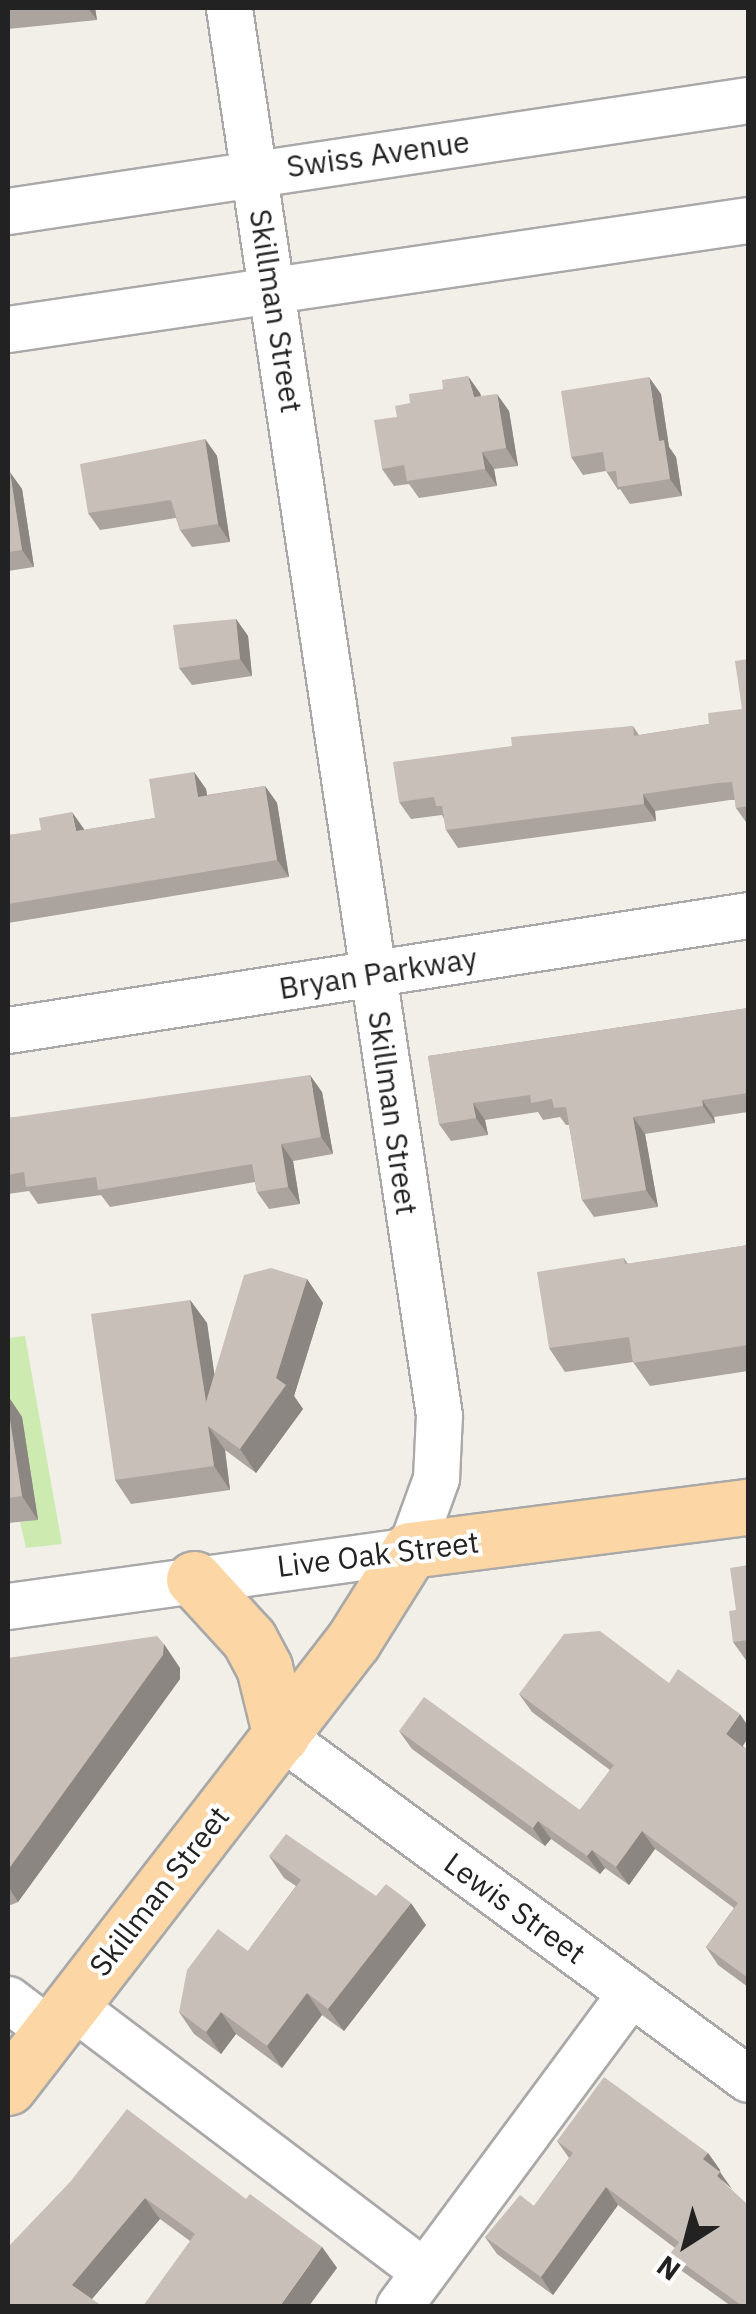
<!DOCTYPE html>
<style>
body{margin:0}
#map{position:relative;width:756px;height:2314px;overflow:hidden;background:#f2efe9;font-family:"IBM Plex Sans",sans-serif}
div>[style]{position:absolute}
.grass>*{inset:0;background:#cdebb0}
.roads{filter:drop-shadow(2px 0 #a9a9a9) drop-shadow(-2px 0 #a9a9a9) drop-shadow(0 2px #a9a9a9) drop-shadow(0 -2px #a9a9a9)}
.minor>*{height:45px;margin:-22.5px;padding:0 22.5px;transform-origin:22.5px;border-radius:22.5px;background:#fff}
.major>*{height:55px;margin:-27.5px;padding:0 27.5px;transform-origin:27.5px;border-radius:27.5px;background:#fcd6a4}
.wall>*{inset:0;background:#aba49e}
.shaded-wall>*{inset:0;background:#8b8681}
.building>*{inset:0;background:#c7bfb8}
span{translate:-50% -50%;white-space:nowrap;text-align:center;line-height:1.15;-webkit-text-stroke:8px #fff;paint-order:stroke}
.street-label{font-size:30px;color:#222}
.frame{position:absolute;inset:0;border:10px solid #222;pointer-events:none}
.north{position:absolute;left:636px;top:2194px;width:100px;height:100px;-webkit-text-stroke:8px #fff;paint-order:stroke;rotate:216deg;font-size:28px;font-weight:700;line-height:40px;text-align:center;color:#222}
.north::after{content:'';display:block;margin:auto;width:35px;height:45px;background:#222;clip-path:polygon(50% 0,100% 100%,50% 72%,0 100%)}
</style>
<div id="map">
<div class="grass">
<div style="clip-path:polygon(25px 1336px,62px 1544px,26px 1548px,20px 1522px,32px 1520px,8px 1411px,8px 1338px)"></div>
</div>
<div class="roads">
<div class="minor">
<div style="left:8px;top:211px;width:748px;rotate:-8.53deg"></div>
<div style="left:8px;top:329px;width:748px;rotate:-8.38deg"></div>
<div style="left:8px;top:1030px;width:749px;rotate:-8.83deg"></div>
<div style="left:8px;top:1606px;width:406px;rotate:-7.9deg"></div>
<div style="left:410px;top:1550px;width:77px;rotate:-70.1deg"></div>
<div style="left:436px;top:1478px;width:63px;rotate:-87.3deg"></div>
<div style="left:439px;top:1415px;width:1423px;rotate:-98.49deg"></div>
<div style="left:281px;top:1736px;width:579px;rotate:36.3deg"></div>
<div style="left:8px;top:1999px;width:53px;rotate:37.3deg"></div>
<div style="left:70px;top:2004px;width:444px;rotate:37.1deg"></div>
<div style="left:399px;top:2306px;width:390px;rotate:-53.5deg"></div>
</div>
<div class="major">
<div style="left:194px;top:1579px;width:81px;rotate:47.5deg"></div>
<div style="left:249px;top:1639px;width:32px;rotate:62deg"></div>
<div style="left:264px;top:1667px;width:71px;rotate:76.2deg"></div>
<div style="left:8px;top:2087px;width:564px;rotate:-52.28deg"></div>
<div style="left:353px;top:1641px;width:107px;rotate:-57.9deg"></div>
<div style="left:410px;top:1550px;width:341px;rotate:-7.3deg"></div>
</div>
</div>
<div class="wall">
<div style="clip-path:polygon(8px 8px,95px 8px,97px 20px,8px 29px)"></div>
<div style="clip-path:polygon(480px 393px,481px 397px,509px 411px,518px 466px,494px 469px,497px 486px,419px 498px,409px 484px,394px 486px,382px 469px,397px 417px,410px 403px)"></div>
<div style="clip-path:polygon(661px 394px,669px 447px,676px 457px,682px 496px,630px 504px,620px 489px,618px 490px,606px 471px,583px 475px,571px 457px)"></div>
<div style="clip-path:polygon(205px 439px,217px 456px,230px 542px,192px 547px,180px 530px,176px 518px,100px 530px,88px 513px)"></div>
<div style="clip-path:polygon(8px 472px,22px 489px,34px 567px,8px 571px)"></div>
<div style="clip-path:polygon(236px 619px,248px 636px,252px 676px,192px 685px,179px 668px)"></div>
<div style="clip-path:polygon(748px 659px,748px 825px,736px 808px,735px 800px,730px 800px,655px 811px,656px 821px,458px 848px,446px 830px,444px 819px,442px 815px,411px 819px,399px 802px,512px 746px,633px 726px,639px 735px,709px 724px,742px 709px)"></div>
<div style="clip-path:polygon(194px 772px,206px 789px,207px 795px,265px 786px,277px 803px,289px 877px,8px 923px,8px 835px,84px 830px,155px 818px)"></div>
<div style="clip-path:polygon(748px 1008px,748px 1112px,714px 1117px,715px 1123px,645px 1134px,658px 1207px,594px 1217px,582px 1200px,569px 1125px,566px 1125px,560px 1117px,543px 1120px,538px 1112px,485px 1120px,488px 1135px,451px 1141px,439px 1124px,428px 1056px)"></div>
<div style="clip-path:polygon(322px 1092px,333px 1154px,293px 1161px,300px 1204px,269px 1209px,257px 1192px,255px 1182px,110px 1207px,101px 1195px,38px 1204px,29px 1191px,8px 1194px,8px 1118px)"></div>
<div style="clip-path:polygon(748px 1245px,748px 1371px,650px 1386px,633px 1362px,565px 1372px,549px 1348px,624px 1258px,628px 1264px)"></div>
<div style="clip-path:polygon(307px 1279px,323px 1303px,294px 1396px,303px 1409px,256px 1473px,225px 1450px,230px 1490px,131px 1504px,115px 1480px,190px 1300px,207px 1323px,214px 1374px)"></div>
<div style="clip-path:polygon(8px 1396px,22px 1417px,38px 1520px,8px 1523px)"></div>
<div style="clip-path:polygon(748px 1565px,748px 1663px,733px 1642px,736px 1610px)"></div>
<div style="clip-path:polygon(8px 1658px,180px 1668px,180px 1679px,18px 1902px,11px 1905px,8px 1905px)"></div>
<div style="clip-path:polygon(519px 1694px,743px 1746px,748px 1751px,748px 1987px,718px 1965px,706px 1947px,734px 1908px,655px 1849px,629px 1885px,605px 1868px,600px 1874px,551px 1839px,545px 1846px,412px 1749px,399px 1731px,580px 1810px,610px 1770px,532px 1712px)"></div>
<div style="clip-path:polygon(269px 1856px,376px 1896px,426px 1925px,344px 2031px,322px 2015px,282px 2068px,236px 2034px,221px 2054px,194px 2034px,179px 2012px,248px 1951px,296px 1886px,284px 1878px)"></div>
<div style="clip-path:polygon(557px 2141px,708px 2153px,720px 2170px,748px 2306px,731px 2306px,682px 2271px,670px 2254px,675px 2248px,618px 2205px,553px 2295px,497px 2254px,485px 2237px,534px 2206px,569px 2158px)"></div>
<div style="clip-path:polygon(70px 2182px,246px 2199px,322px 2247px,337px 2268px,190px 2241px,160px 2219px,92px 2299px,8px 2306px)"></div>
</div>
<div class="shaded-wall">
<div style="clip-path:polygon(88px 8px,95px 8px,97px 20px)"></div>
<div style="clip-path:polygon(468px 376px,480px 393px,487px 415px,474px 397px)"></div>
<div style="clip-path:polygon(649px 377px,661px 394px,669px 447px,676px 457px,682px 496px,670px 479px,659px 441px)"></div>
<div style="clip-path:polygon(497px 394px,509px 411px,518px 466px,506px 448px)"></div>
<div style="clip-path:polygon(205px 439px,217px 456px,230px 542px,218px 524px)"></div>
<div style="clip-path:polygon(482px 452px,494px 469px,497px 486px,485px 469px)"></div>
<div style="clip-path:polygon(10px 472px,22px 489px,34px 567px,22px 550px)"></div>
<div style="clip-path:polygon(236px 619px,248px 636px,252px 676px,240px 659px)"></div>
<div style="clip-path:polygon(194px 772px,206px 789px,210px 814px,198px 797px)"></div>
<div style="clip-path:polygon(265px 786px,277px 803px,289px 877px,277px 860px)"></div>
<div style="clip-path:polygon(643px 794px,655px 811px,656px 821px,644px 804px)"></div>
<div style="clip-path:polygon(72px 812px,84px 829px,88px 848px,76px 831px)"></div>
<div style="clip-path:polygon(310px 1075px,322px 1092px,333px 1154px,321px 1137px)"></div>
<div style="clip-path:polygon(702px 1100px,714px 1117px,715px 1123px,703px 1106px)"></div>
<div style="clip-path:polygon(473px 1103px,485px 1120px,488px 1135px,476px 1118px)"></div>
<div style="clip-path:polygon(633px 1117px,645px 1134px,658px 1207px,646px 1190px)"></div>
<div style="clip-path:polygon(281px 1144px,293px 1161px,300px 1204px,288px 1187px)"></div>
<div style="clip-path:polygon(307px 1279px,323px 1303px,294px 1396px,303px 1409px,256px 1473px,240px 1449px,276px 1378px)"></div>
<div style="clip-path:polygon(190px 1300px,207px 1323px,222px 1426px,206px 1402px)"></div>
<div style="clip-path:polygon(8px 1396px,22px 1417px,38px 1520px,22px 1496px,8px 1410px)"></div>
<div style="clip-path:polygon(208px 1426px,225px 1450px,230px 1490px,214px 1466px)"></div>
<div style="clip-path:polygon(164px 1644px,180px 1668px,180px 1679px,18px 1902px,8px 1886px,8px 1870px)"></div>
<div style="clip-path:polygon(740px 1714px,748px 1726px,748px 1738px,739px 1752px,726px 1734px)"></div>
<div style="clip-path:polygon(538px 1821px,551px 1839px,545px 1846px,533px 1828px)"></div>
<div style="clip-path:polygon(642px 1831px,655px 1849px,629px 1885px,616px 1867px)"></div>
<div style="clip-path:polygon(592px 1850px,605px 1868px,600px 1874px,587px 1856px)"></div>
<div style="clip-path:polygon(411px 1903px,426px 1925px,344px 2031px,328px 2009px)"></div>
<div style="clip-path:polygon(307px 1993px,322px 2015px,282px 2068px,267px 2046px)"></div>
<div style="clip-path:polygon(221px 2012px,236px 2034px,221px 2054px,206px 2032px)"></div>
<div style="clip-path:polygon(708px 2153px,720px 2170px,715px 2176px,703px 2159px)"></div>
<div style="clip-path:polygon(720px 2172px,732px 2189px,717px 2176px)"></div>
<div style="clip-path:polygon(606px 2187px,618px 2205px,553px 2295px,541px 2277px)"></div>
<div style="clip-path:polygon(145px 2198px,160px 2219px,86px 2306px,72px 2285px)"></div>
<div style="clip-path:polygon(322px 2247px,337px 2268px,309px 2306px,280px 2306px)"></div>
</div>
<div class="building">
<div style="clip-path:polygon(8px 8px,38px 8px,8px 10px)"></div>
<div style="clip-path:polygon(468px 376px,474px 397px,497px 394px,506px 448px,482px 452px,485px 469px,407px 481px,404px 465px,382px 469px,374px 420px,397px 417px,395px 406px,410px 403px,409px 394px,443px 389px,442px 380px)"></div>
<div style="clip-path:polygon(649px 377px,659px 441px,664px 440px,670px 479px,618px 487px,616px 471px,606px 472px,603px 452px,571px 457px,561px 391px)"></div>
<div style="clip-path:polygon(205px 439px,218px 524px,180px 530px,171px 500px,88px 513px,80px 464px)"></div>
<div style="clip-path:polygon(8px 472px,10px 472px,22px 550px,8px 552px)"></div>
<div style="clip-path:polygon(236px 619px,240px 659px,179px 668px,173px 625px)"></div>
<div style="clip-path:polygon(748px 659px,748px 806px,736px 808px,732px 782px,718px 783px,643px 794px,644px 804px,446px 830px,442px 806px,436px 806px,434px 797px,399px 802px,393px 762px,512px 746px,511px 737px,633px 726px,634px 736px,709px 724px,708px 713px,742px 709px,735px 661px)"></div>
<div style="clip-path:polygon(194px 772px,198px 797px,265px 786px,277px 860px,8px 904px,8px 835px,41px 830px,39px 818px,72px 812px,76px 831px,155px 818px,149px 779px)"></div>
<div style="clip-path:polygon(748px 1008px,748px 1093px,702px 1100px,703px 1106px,633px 1117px,646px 1190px,582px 1200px,566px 1107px,554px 1108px,552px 1099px,531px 1103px,530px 1095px,473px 1103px,476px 1118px,439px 1124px,428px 1056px)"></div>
<div style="clip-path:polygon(310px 1075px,321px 1137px,281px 1144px,288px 1187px,257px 1192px,252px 1164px,98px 1190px,96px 1177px,26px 1187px,24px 1172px,8px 1175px,8px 1118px)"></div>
<div style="clip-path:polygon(748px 1245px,748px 1345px,633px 1363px,629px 1337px,549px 1348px,537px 1272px,624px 1258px,625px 1264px)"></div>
<div style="clip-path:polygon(271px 1268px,307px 1279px,276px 1378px,286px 1385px,240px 1449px,208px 1426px,214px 1466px,115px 1480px,91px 1314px,190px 1300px,206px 1402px,244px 1275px)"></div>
<div style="clip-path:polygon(8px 1407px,22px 1496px,8px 1498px)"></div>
<div style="clip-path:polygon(748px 1565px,748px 1640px,733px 1642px,729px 1611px,736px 1610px,730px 1568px)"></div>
<div style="clip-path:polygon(600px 1631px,669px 1683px,678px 1669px,740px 1714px,726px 1734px,748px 1751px,748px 1978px,706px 1947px,738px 1903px,642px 1831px,616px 1867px,592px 1850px,587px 1856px,538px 1821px,533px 1828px,399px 1731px,424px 1697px,580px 1810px,614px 1765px,519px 1694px,564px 1634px)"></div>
<div style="clip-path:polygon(157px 1636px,164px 1644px,163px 1655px,8px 1870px,8px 1658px)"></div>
<div style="clip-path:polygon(286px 1834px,376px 1896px,386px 1884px,411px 1903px,328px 2009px,307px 1993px,267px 2046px,221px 2012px,206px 2032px,179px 2012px,187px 1970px,218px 1929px,248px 1951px,301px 1880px,269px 1856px)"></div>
<div style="clip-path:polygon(604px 2077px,708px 2153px,703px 2159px,720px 2172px,717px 2176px,748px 2205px,748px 2306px,740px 2306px,741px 2305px,670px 2254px,679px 2242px,606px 2187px,541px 2277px,485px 2237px,520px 2195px,534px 2206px,573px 2153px,557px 2141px)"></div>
<div style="clip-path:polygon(127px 2109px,246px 2199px,250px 2194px,322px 2247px,280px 2306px,143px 2306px,195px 2234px,145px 2198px,72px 2285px,102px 2306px,8px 2306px,8px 2247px,70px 2182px)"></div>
</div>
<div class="street-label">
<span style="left:378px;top:154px;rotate:-8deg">Swiss Avenue</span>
<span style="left:276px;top:311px;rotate:81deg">Skillman Street</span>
<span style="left:378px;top:973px;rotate:-9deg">Bryan Parkway</span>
<span style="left:393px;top:1113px;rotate:82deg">Skillman Street</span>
<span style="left:378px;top:1554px;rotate:-7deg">Live Oak Street</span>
<span style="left:159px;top:1891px;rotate:-52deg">Skillman Street</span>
<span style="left:515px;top:1908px;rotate:36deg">Lewis Street</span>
</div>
<div class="frame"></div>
<div class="north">N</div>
</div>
